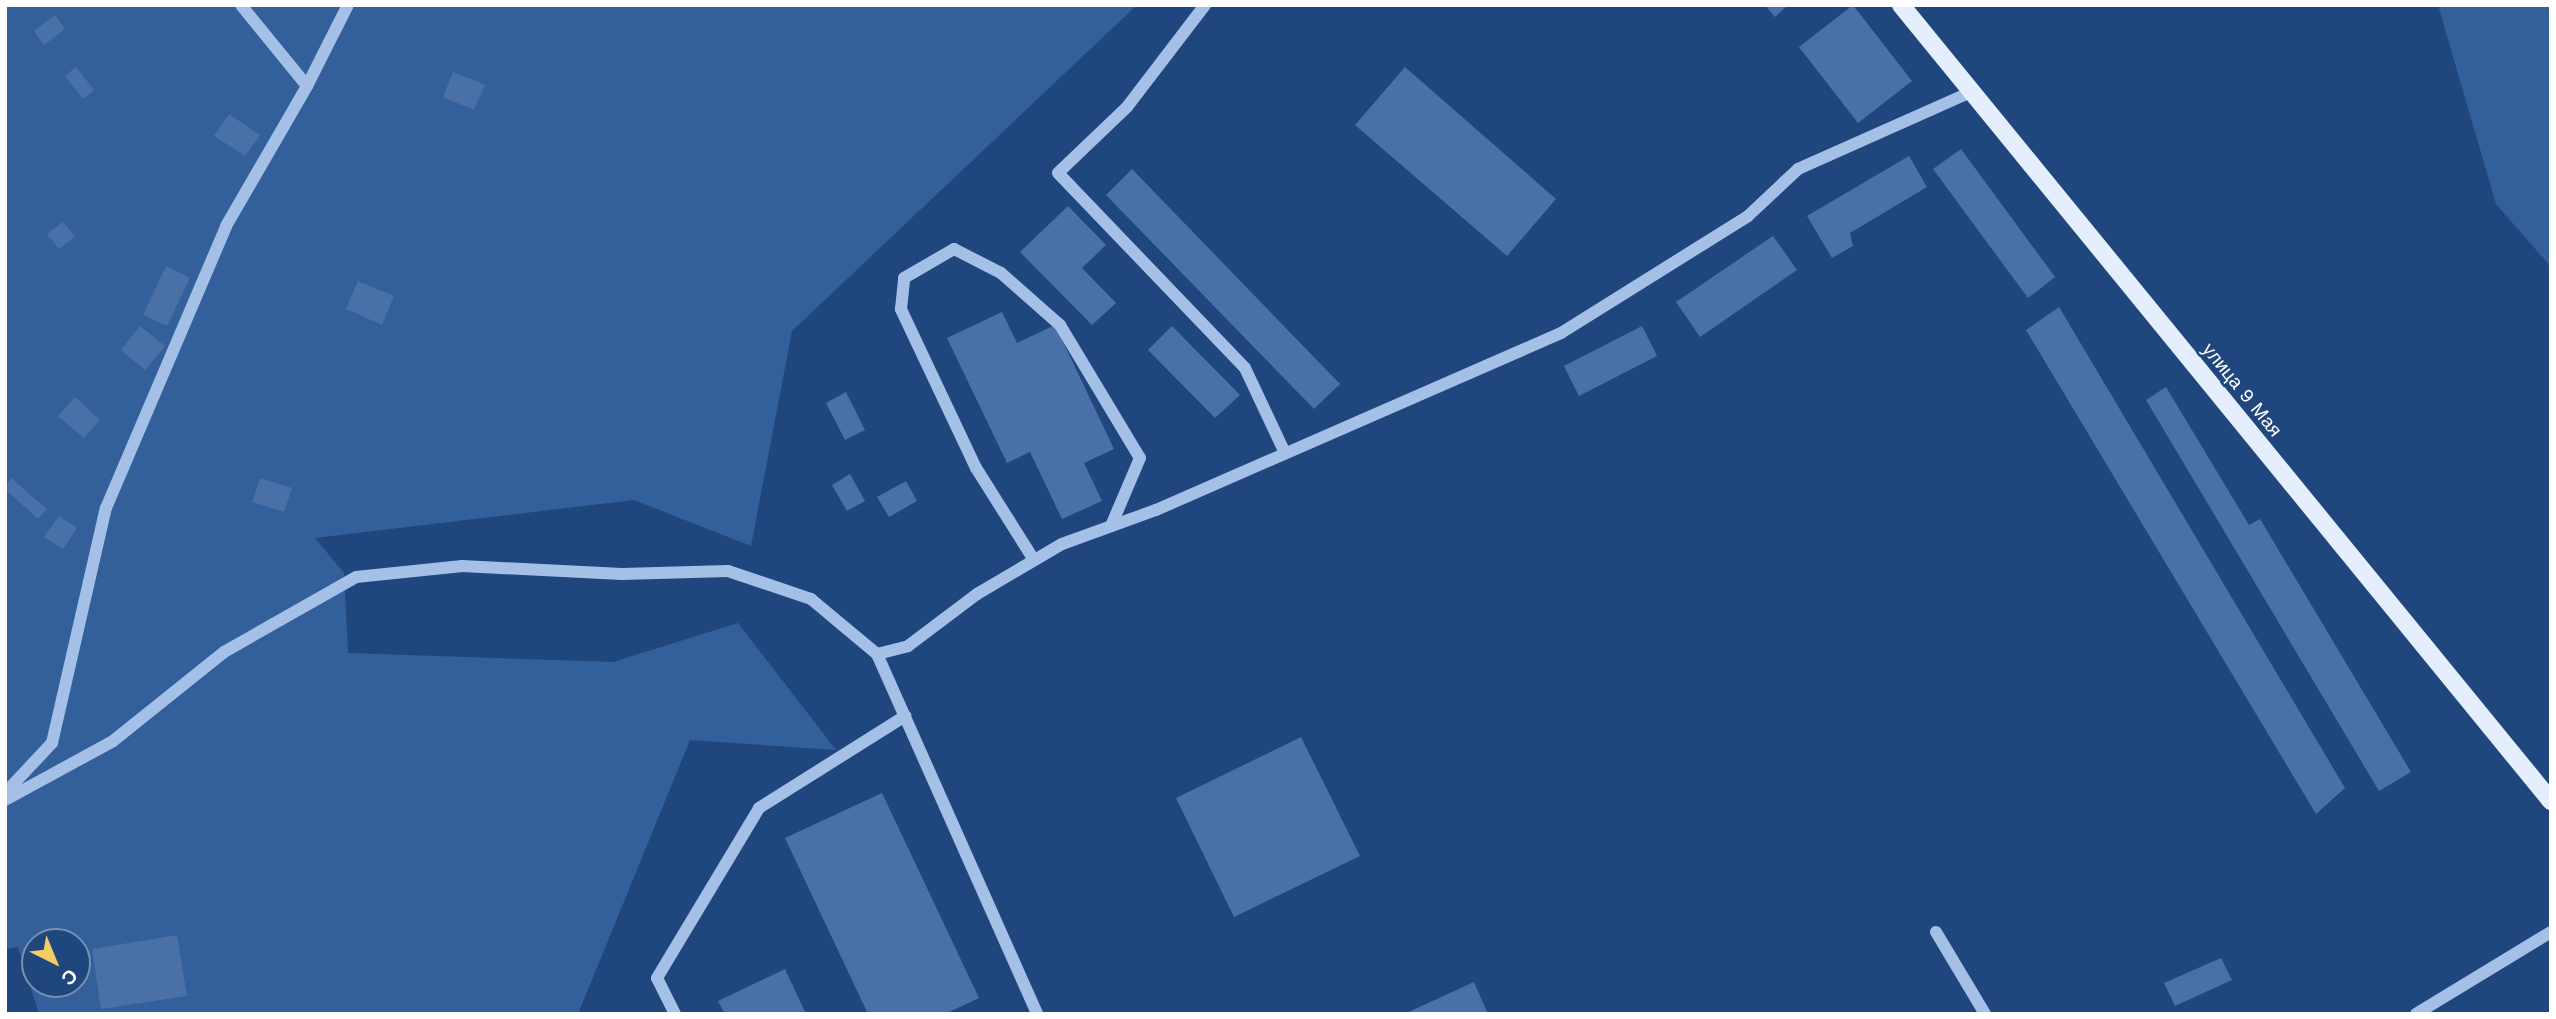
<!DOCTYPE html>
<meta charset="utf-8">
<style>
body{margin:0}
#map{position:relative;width:2556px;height:1019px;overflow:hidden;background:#20477d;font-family:"Work Sans",sans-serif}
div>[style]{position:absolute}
.green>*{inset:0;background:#33609b}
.building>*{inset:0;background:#4970a7}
.minor>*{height:12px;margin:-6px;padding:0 6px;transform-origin:6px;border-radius:6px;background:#a4c0e7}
.major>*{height:18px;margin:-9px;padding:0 9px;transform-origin:9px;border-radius:9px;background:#e5eefd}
span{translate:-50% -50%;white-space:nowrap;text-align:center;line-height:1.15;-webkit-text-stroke:5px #20477d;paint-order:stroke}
.street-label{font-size:19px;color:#fff}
.frame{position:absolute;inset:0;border:7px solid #fff;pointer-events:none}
.north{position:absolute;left:21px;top:928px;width:70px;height:70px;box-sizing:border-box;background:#20477d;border:2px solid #7991b1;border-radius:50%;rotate:137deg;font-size:19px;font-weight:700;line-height:28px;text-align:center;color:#fff}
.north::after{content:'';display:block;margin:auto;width:24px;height:32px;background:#f4ce65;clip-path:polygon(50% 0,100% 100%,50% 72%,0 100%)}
</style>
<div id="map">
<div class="green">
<div style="clip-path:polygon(evenodd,5px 5px,1137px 5px,792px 331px,751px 546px,634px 500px,315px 538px,344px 573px,348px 653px,613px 662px,738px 623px,836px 750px,690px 740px,578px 1014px,39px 1014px,18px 947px,5px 949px,5px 5px,35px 942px,77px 942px,77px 984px,35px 984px,35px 942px)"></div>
<div style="clip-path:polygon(2438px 5px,2551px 5px,2551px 267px,2496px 204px)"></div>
</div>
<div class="building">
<div style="clip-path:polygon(1765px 5px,1788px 5px,1775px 17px)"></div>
<div style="clip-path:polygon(1853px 5px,1912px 81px,1858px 123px,1799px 47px)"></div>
<div style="clip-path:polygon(55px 15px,65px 29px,44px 45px,34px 31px)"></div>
<div style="clip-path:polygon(76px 67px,94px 90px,83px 99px,65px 76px)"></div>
<div style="clip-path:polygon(1405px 67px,1556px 199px,1507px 256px,1355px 125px)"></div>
<div style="clip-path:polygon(453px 72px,485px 85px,474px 110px,443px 97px)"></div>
<div style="clip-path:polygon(229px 114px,260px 135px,245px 156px,214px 136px)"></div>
<div style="clip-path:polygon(1961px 149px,2055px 277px,2028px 298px,1933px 169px)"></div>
<div style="clip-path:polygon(1909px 156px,1927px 187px,1850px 233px,1853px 246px,1832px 258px,1807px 216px)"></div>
<div style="clip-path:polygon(1132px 169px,1340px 384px,1314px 409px,1106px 195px)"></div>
<div style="clip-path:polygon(1068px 206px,1106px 245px,1082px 268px,1116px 303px,1092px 325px,1020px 252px)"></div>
<div style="clip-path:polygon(63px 222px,75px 236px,59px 249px,47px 234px)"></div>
<div style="clip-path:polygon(1773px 236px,1797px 270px,1700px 337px,1676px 302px)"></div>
<div style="clip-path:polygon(166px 266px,190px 278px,167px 326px,143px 315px)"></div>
<div style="clip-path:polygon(358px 281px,394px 296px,382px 325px,346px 309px)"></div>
<div style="clip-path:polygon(2059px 307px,2345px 788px,2316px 814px,2026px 330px)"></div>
<div style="clip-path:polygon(1002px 312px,1017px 343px,1055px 325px,1114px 449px,1084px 463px,1102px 501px,1062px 519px,1030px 452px,1007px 463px,947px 338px)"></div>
<div style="clip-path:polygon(140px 326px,165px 346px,145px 370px,121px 350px)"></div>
<div style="clip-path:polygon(1172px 326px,1240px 395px,1215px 418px,1148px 350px)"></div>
<div style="clip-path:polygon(1642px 326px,1657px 356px,1579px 396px,1564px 366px)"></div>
<div style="clip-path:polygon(2166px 387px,2249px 525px,2260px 519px,2411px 772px,2379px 791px,2146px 400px)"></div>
<div style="clip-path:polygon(846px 392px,865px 430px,845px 440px,826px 403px)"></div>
<div style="clip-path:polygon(75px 397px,100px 420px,84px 438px,58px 416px)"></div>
<div style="clip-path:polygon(850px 474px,865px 501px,847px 511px,832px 485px)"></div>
<div style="clip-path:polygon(11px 478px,47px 509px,38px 519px,5px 489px)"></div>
<div style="clip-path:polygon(260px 478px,292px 488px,284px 512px,252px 502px)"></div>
<div style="clip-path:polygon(906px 481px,917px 501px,889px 517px,877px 497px)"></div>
<div style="clip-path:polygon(59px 516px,77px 528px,63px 549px,44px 537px)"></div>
<div style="clip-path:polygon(1301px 737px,1360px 856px,1234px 917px,1176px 798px)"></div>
<div style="clip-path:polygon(882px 793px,979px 998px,945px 1014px,868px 1014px,785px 838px)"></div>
<div style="clip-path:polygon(177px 935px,187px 996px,101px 1009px,92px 949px)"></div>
<div style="clip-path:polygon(2221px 958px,2232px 980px,2175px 1006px,2164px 983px)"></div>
<div style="clip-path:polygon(785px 969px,806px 1014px,725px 1014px,718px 1001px)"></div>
<div style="clip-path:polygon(1474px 982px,1488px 1014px,1404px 1014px)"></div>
</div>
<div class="minor">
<div style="left:241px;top:5px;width:104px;rotate:50.8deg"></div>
<div style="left:307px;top:86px;width:91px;rotate:-63.2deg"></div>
<div style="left:1205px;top:5px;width:128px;rotate:127.4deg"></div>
<div style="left:1127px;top:107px;width:95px;rotate:136.3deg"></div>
<div style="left:1058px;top:173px;width:270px;rotate:46.2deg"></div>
<div style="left:1245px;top:368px;width:92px;rotate:64.8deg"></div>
<div style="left:1034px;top:560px;width:109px;rotate:-122.2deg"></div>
<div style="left:976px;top:468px;width:176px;rotate:-115.3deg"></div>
<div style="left:901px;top:309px;width:31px;rotate:-84deg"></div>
<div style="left:904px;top:278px;width:58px;rotate:-30.1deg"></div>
<div style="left:954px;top:249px;width:53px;rotate:27.1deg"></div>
<div style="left:1001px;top:273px;width:79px;rotate:41.4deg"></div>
<div style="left:1060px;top:325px;width:155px;rotate:59deg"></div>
<div style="left:1140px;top:458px;width:74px;rotate:113.1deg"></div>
<div style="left:877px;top:654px;width:394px;rotate:66deg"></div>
<div style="left:5px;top:793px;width:69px;rotate:-46.8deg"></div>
<div style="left:52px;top:743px;width:241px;rotate:-77.1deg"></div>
<div style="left:106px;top:508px;width:306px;rotate:-66.9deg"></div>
<div style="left:226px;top:226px;width:162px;rotate:-59.9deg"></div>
<div style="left:5px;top:800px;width:123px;rotate:-28.6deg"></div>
<div style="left:113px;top:741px;width:142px;rotate:-38.7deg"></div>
<div style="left:224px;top:652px;width:152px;rotate:-29.6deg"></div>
<div style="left:356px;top:577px;width:107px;rotate:-5.9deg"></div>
<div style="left:462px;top:566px;width:160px;rotate:2.9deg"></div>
<div style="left:622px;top:574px;width:106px;rotate:-1.6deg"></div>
<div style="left:728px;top:571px;width:88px;rotate:18.6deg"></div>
<div style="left:811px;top:599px;width:86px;rotate:39.8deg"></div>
<div style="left:877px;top:654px;width:32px;rotate:-14deg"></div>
<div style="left:908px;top:646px;width:86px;rotate:-37deg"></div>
<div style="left:977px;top:594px;width:99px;rotate:-30.5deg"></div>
<div style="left:1062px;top:544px;width:100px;rotate:-19.9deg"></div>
<div style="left:1156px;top:510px;width:442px;rotate:-23.6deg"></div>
<div style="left:1561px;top:333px;width:221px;rotate:-32deg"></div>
<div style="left:1748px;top:216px;width:69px;rotate:-43.2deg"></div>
<div style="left:1798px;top:169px;width:189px;rotate:-24deg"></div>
<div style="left:1936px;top:932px;width:96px;rotate:59.1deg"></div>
<div style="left:675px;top:1014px;width:40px;rotate:-116.6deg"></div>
<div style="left:657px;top:978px;width:198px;rotate:-59deg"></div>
<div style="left:759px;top:808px;width:173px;rotate:-32.2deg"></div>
<div style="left:2416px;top:1014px;width:158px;rotate:-31.3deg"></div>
</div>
<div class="major">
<div style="left:1901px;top:5px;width:1028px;rotate:50.77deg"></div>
</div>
<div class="street-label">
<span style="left:2242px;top:390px;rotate:51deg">улица 9 Мая</span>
</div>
<div class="frame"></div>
<div class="north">С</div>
</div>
